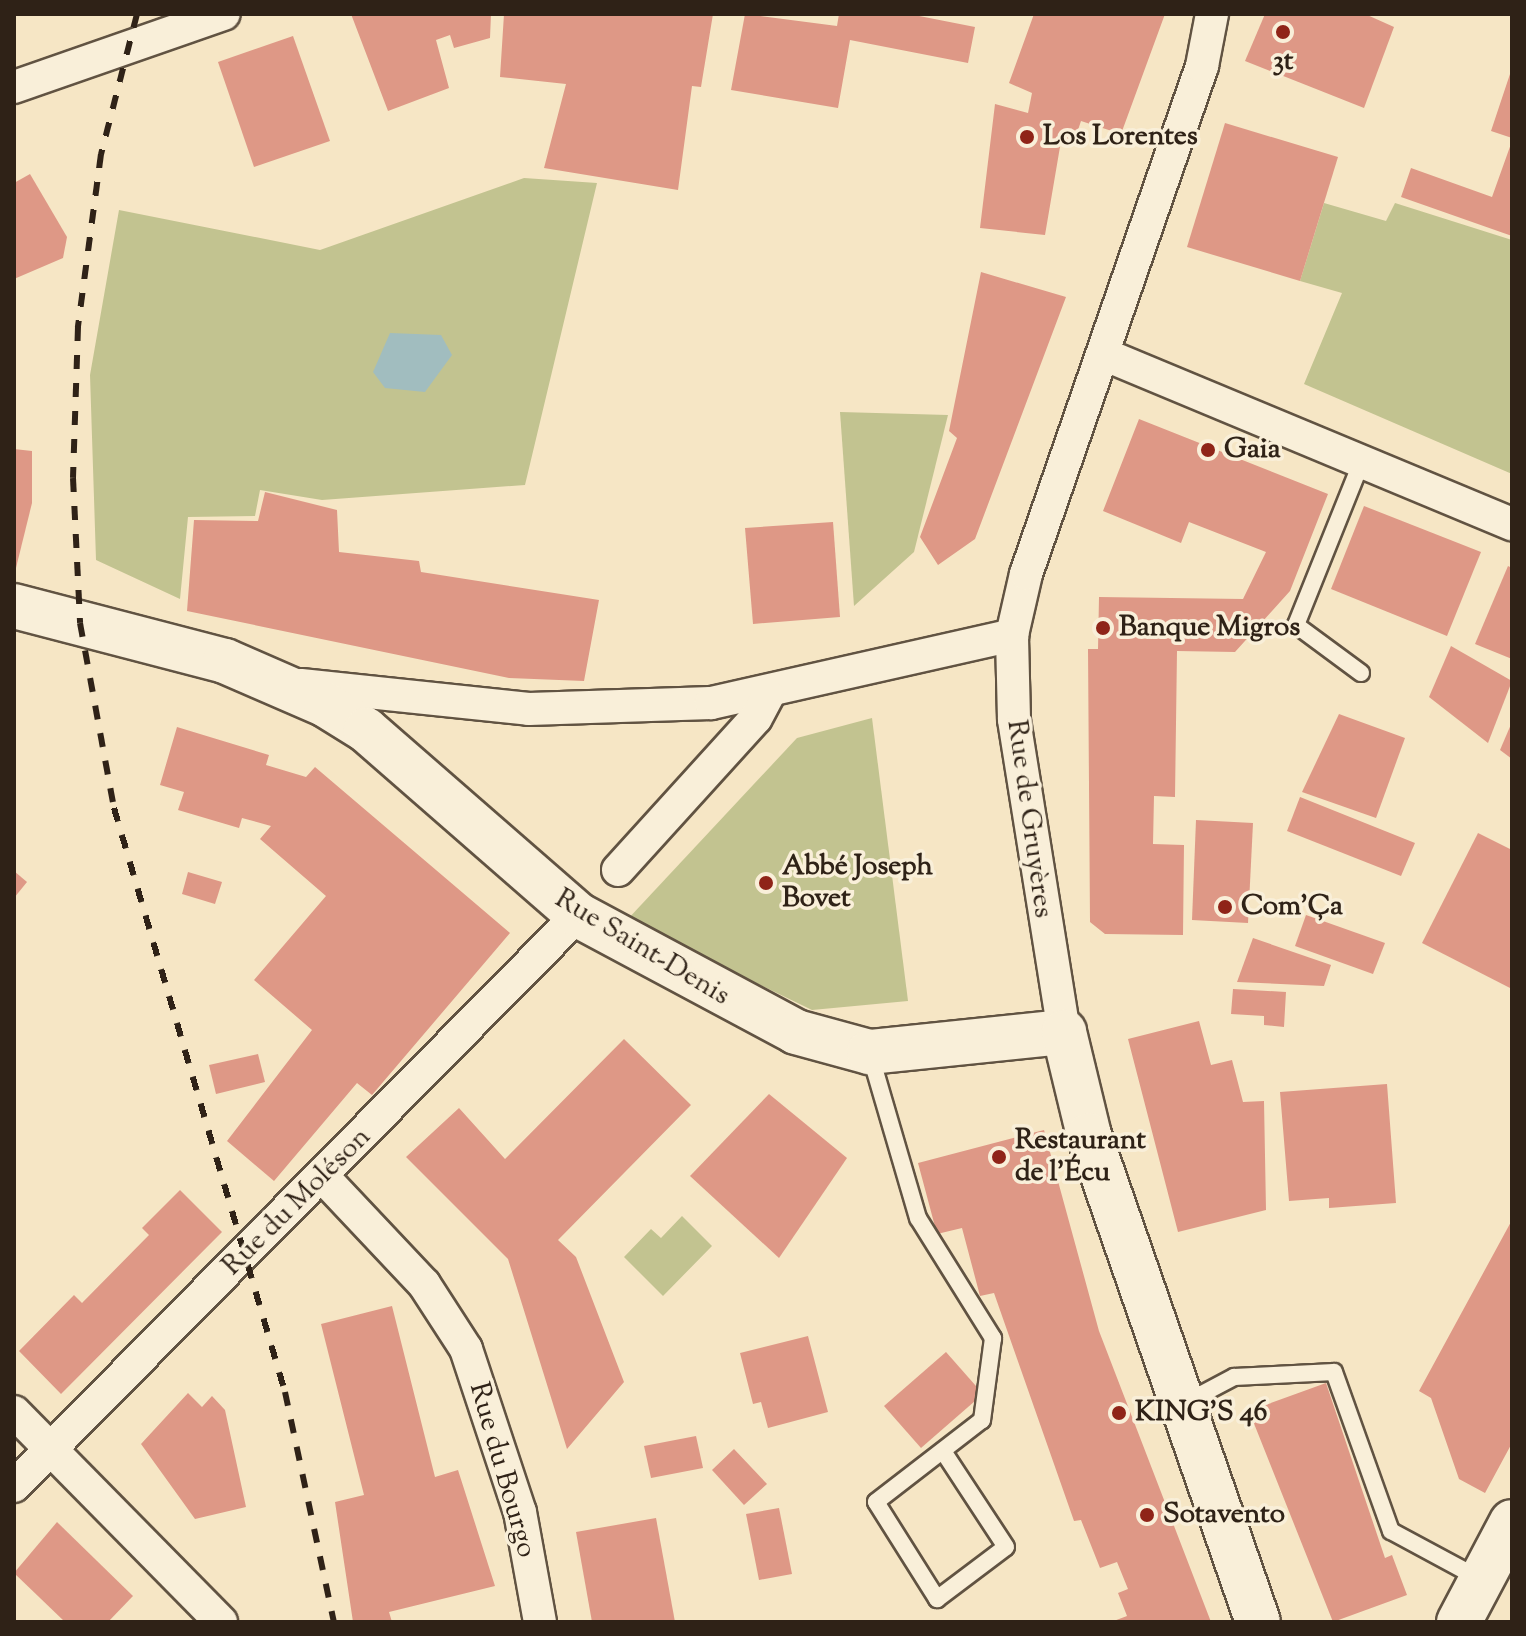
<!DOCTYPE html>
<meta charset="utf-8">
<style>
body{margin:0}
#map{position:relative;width:1526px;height:1636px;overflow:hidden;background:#f6e6c5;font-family:"Sorts Mill Goudy",serif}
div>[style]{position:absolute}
.green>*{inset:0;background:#c2c390}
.water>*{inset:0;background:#a1bdbf}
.building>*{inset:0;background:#de9886}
.roads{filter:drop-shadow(2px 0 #615342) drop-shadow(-2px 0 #615342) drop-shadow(0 2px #615342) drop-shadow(0 -2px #615342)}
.lane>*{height:16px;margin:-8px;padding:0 8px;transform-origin:8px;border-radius:8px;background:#f9efd9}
.street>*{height:32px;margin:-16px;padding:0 16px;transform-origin:16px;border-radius:16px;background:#f9efd9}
.secondary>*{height:44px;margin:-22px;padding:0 22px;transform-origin:22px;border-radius:22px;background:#f9efd9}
.rail>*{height:6px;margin-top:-3px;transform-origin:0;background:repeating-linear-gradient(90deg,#2f2217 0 14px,transparent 0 28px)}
.dots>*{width:22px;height:22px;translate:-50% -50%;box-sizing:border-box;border:4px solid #f9efd9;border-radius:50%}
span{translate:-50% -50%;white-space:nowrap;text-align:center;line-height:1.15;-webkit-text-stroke:7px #f9efd9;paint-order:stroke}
.poi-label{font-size:28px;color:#2f2217;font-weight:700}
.left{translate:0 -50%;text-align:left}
.street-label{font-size:28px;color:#2f2217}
.frame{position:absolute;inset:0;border:16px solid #2f2217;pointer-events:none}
</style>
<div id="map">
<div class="green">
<div style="clip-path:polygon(524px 178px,597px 183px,525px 485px,322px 500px,260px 490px,255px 516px,188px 517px,180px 599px,96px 560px,90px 375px,119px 210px,320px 250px)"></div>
<div style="clip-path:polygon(1324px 203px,1386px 221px,1395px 203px,1512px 240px,1512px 474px,1304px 384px,1342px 293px,1300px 281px)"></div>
<div style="clip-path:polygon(840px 412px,948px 415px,914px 552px,854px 606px)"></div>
<div style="clip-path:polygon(872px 718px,908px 1001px,812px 1010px,627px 920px,797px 738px)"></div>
<div style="clip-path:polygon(682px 1216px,712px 1246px,663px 1296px,624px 1257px,651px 1229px,661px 1238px)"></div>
</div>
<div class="water">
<div style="clip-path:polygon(390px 333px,441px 335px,452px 355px,425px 392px,385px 388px,373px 372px)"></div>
</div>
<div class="building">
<div style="clip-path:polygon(351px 14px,491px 14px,490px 38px,454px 48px,450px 35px,436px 40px,449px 88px,388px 111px)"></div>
<div style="clip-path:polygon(504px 14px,713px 14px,701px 87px,692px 86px,678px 190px,544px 168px,566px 84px,500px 77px)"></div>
<div style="clip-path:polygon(745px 14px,837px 26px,839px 14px,909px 14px,975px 27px,968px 63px,850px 40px,838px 108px,731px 90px)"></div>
<div style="clip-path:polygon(1034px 14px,1165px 14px,1121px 134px,1081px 121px,1073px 145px,1061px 141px,1045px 235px,980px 228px,995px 104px,1028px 113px,1032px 93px,1009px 83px)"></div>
<div style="clip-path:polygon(1265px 14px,1365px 14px,1394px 27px,1364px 108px,1245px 61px)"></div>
<div style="clip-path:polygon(293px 36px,330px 141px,254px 167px,218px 62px)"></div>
<div style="clip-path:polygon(1511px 71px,1512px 71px,1512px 138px,1491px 131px)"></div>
<div style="clip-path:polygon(1225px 123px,1338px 157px,1300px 281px,1187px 247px)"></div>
<div style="clip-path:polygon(1512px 141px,1512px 236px,1401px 197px,1411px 168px,1492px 197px)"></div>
<div style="clip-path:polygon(30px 174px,67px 237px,63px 258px,14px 279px,14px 183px)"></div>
<div style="clip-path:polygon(981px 272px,1066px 297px,975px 539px,938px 565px,920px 537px,957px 438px,949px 431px)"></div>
<div style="clip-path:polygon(1139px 419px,1328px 494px,1290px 591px,1235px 652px,1177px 651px,1175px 797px,1154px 796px,1153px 844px,1184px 845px,1183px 935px,1105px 934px,1090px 922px,1088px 649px,1098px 649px,1099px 597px,1243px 599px,1266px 552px,1189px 522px,1181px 543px,1103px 511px)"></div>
<div style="clip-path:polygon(14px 449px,32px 451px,32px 503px,15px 572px)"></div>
<div style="clip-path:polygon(265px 492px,337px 510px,339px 552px,419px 561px,421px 572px,599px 600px,584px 681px,509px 678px,187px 611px,194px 520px,258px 521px)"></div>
<div style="clip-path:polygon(1364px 506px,1481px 552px,1447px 636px,1331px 589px)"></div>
<div style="clip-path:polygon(833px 522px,840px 617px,753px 624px,745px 528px)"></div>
<div style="clip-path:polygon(1508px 566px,1512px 568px,1512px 659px,1475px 644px)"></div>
<div style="clip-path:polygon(1451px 646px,1512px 681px,1488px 743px,1429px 697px)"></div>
<div style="clip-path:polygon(1339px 714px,1405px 738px,1376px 818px,1302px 792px)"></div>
<div style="clip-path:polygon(1512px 722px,1512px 759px,1500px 750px)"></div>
<div style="clip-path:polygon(177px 727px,269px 755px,266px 765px,306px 777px,315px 767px,510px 933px,372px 1095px,357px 1083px,274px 1181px,227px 1141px,312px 1030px,254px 980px,326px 896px,260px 839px,271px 826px,242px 818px,239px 828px,178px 810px,184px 792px,160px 785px)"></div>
<div style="clip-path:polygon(1300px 797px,1415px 843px,1401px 876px,1287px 831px)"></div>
<div style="clip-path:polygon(1196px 820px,1253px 823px,1248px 923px,1192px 920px)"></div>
<div style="clip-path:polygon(1478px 833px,1512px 850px,1512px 989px,1422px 943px)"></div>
<div style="clip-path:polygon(14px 871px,27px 882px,14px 898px)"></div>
<div style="clip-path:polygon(188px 872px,222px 882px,215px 904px,182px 894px)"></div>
<div style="clip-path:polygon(1306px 915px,1385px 943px,1373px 974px,1295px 946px)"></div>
<div style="clip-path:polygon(1253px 938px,1331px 965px,1324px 986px,1237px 982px)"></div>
<div style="clip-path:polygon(1233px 989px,1286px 992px,1284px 1027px,1264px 1025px,1264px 1016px,1231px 1014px)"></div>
<div style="clip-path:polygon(1199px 1021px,1211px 1065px,1232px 1060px,1243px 1102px,1264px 1101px,1266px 1210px,1178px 1232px,1128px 1039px)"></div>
<div style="clip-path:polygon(624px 1039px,691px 1105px,558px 1240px,576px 1257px,624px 1382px,567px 1449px,508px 1259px,406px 1157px,459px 1108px,505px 1159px)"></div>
<div style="clip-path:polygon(258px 1054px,265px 1082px,216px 1094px,209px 1065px)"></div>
<div style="clip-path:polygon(1387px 1084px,1396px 1203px,1329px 1208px,1329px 1198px,1289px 1201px,1280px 1092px)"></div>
<div style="clip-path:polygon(769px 1094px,847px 1158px,779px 1258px,690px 1176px)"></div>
<div style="clip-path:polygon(1044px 1130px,1099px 1331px,1211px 1622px,1111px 1622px,1127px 1616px,1118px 1593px,1128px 1589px,1117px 1562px,1100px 1568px,1081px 1520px,1074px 1521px,994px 1293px,980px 1296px,962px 1228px,937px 1234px,918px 1163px)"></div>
<div style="clip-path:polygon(180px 1190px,222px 1232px,61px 1394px,19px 1351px,74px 1295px,82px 1303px,149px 1235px,142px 1228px)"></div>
<div style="clip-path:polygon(1512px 1220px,1512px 1443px,1485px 1493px,1459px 1479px,1431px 1398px,1419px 1391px)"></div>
<div style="clip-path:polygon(392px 1306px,435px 1477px,458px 1470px,495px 1586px,389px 1612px,392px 1622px,353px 1622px,335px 1502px,364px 1495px,321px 1324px)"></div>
<div style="clip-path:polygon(808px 1336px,828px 1412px,768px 1428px,761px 1402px,753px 1404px,740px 1353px)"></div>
<div style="clip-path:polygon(946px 1352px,983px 1394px,921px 1448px,884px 1406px)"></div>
<div style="clip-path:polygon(1326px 1383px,1385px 1558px,1392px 1555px,1407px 1595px,1333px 1622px,1249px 1411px)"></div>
<div style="clip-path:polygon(188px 1393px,202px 1407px,212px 1396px,225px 1410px,246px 1507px,195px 1519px,141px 1444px)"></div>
<div style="clip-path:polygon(696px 1436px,703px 1468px,651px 1478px,644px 1446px)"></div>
<div style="clip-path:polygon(734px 1449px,767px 1484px,744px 1505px,712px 1470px)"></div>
<div style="clip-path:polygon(779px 1508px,792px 1574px,759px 1580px,746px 1514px)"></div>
<div style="clip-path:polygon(656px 1518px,675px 1622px,592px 1622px,576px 1532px)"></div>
<div style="clip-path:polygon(57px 1522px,133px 1596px,108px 1622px,65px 1622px,14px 1573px)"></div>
</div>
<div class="roads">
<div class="lane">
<div style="left:1361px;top:673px;width:81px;rotate:-143.6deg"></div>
<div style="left:1296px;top:625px;width:175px;rotate:-68.1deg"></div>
<div style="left:870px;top:1054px;width:171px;rotate:73.7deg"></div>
<div style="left:918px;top:1218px;width:142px;rotate:58deg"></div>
<div style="left:993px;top:1338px;width:83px;rotate:97.6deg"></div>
<div style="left:982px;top:1420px;width:134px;rotate:142.3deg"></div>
<div style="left:876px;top:1502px;width:115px;rotate:57.8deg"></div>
<div style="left:937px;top:1599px;width:86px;rotate:-37deg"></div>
<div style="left:1006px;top:1547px;width:115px;rotate:-123.3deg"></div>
<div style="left:1183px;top:1404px;width:58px;rotate:-27.9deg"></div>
<div style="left:1234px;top:1377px;width:100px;rotate:-2.9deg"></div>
<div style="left:1334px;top:1372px;width:169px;rotate:70.3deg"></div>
<div style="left:1391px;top:1531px;width:101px;rotate:28.3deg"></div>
</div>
<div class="street">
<div style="left:14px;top:87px;width:222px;rotate:-19.2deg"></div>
<div style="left:1103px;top:354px;width:443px;rotate:22.6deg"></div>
<div style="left:301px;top:685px;width:229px;rotate:6deg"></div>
<div style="left:529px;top:709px;width:182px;rotate:-1.9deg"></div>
<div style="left:711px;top:703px;width:309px;rotate:-12.7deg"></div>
<div style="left:618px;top:870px;width:205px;rotate:-47.8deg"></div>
<div style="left:756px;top:718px;width:26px;rotate:-62deg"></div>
<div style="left:1064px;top:1032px;width:317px;rotate:-99.1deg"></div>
<div style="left:1014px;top:719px;width:84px;rotate:-91.4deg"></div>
<div style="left:1012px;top:635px;width:63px;rotate:-77.1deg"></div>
<div style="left:1026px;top:574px;width:538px;rotate:-70.89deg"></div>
<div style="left:1202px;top:66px;width:53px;rotate:-79.1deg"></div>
<div style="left:324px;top:1178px;width:146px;rotate:46.7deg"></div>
<div style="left:424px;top:1284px;width:77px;rotate:57.1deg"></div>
<div style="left:466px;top:1349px;width:172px;rotate:71.7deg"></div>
<div style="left:520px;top:1512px;width:112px;rotate:79.7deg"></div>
<div style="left:14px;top:1412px;width:295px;rotate:45.4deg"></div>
<div style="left:14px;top:1486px;width:803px;rotate:-45.35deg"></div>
</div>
<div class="secondary">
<div style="left:14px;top:606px;width:218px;rotate:14.6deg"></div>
<div style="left:225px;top:661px;width:110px;rotate:23.5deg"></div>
<div style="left:326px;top:705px;width:47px;rotate:32deg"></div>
<div style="left:366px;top:730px;width:281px;rotate:41.1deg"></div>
<div style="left:578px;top:915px;width:247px;rotate:28.2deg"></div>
<div style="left:796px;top:1032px;width:76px;rotate:15.3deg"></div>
<div style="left:869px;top:1052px;width:196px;rotate:-5.9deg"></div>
<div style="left:1064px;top:1032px;width:106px;rotate:76.4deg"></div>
<div style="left:1089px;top:1135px;width:515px;rotate:70.86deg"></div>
<div style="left:1459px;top:1622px;width:113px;rotate:-62.1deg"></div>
</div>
</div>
<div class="rail">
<div style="left:137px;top:14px;width:145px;rotate:104.4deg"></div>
<div style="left:101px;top:154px;width:175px;rotate:97.6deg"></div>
<div style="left:78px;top:327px;width:151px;rotate:91.9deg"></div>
<div style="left:73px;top:478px;width:145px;rotate:87.2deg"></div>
<div style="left:80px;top:623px;width:188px;rotate:79.6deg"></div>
<div style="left:114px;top:808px;width:609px;rotate:73.68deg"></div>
<div style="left:285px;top:1392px;width:235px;rotate:78deg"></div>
</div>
<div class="dots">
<div style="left:1283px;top:32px;background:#8f2418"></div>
<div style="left:1027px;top:137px;background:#8f2418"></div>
<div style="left:1208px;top:450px;background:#8f2418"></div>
<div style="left:1103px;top:628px;background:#8f2418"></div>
<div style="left:766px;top:883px;background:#8f2418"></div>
<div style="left:1225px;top:907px;background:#8f2418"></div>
<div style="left:999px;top:1157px;background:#8f2418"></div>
<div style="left:1119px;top:1413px;background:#8f2418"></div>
<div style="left:1147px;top:1515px;background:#8f2418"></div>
</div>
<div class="poi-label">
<span style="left:1283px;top:62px">3t</span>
<span class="left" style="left:1043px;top:137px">Los Lorentes</span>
<span class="left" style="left:1224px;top:450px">Gaia</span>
<span class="left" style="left:1119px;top:628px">Banque Migros</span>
<span class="left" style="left:782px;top:883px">Abbé Joseph<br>Bovet</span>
<span class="left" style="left:1241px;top:907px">Com'Ça</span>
<span class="left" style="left:1015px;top:1157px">Restaurant<br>de l'Écu</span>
<span class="left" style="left:1135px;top:1413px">KING'S 46</span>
<span class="left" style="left:1163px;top:1515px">Sotavento</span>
</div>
<div class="street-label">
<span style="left:1029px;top:819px;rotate:82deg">Rue de Gruyères</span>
<span style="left:642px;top:948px;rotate:31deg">Rue Saint-Denis</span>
<span style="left:297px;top:1202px;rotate:-45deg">Rue du Moléson</span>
<span style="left:502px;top:1470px;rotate:74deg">Rue du Bourgo</span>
</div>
<div class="frame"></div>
</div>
